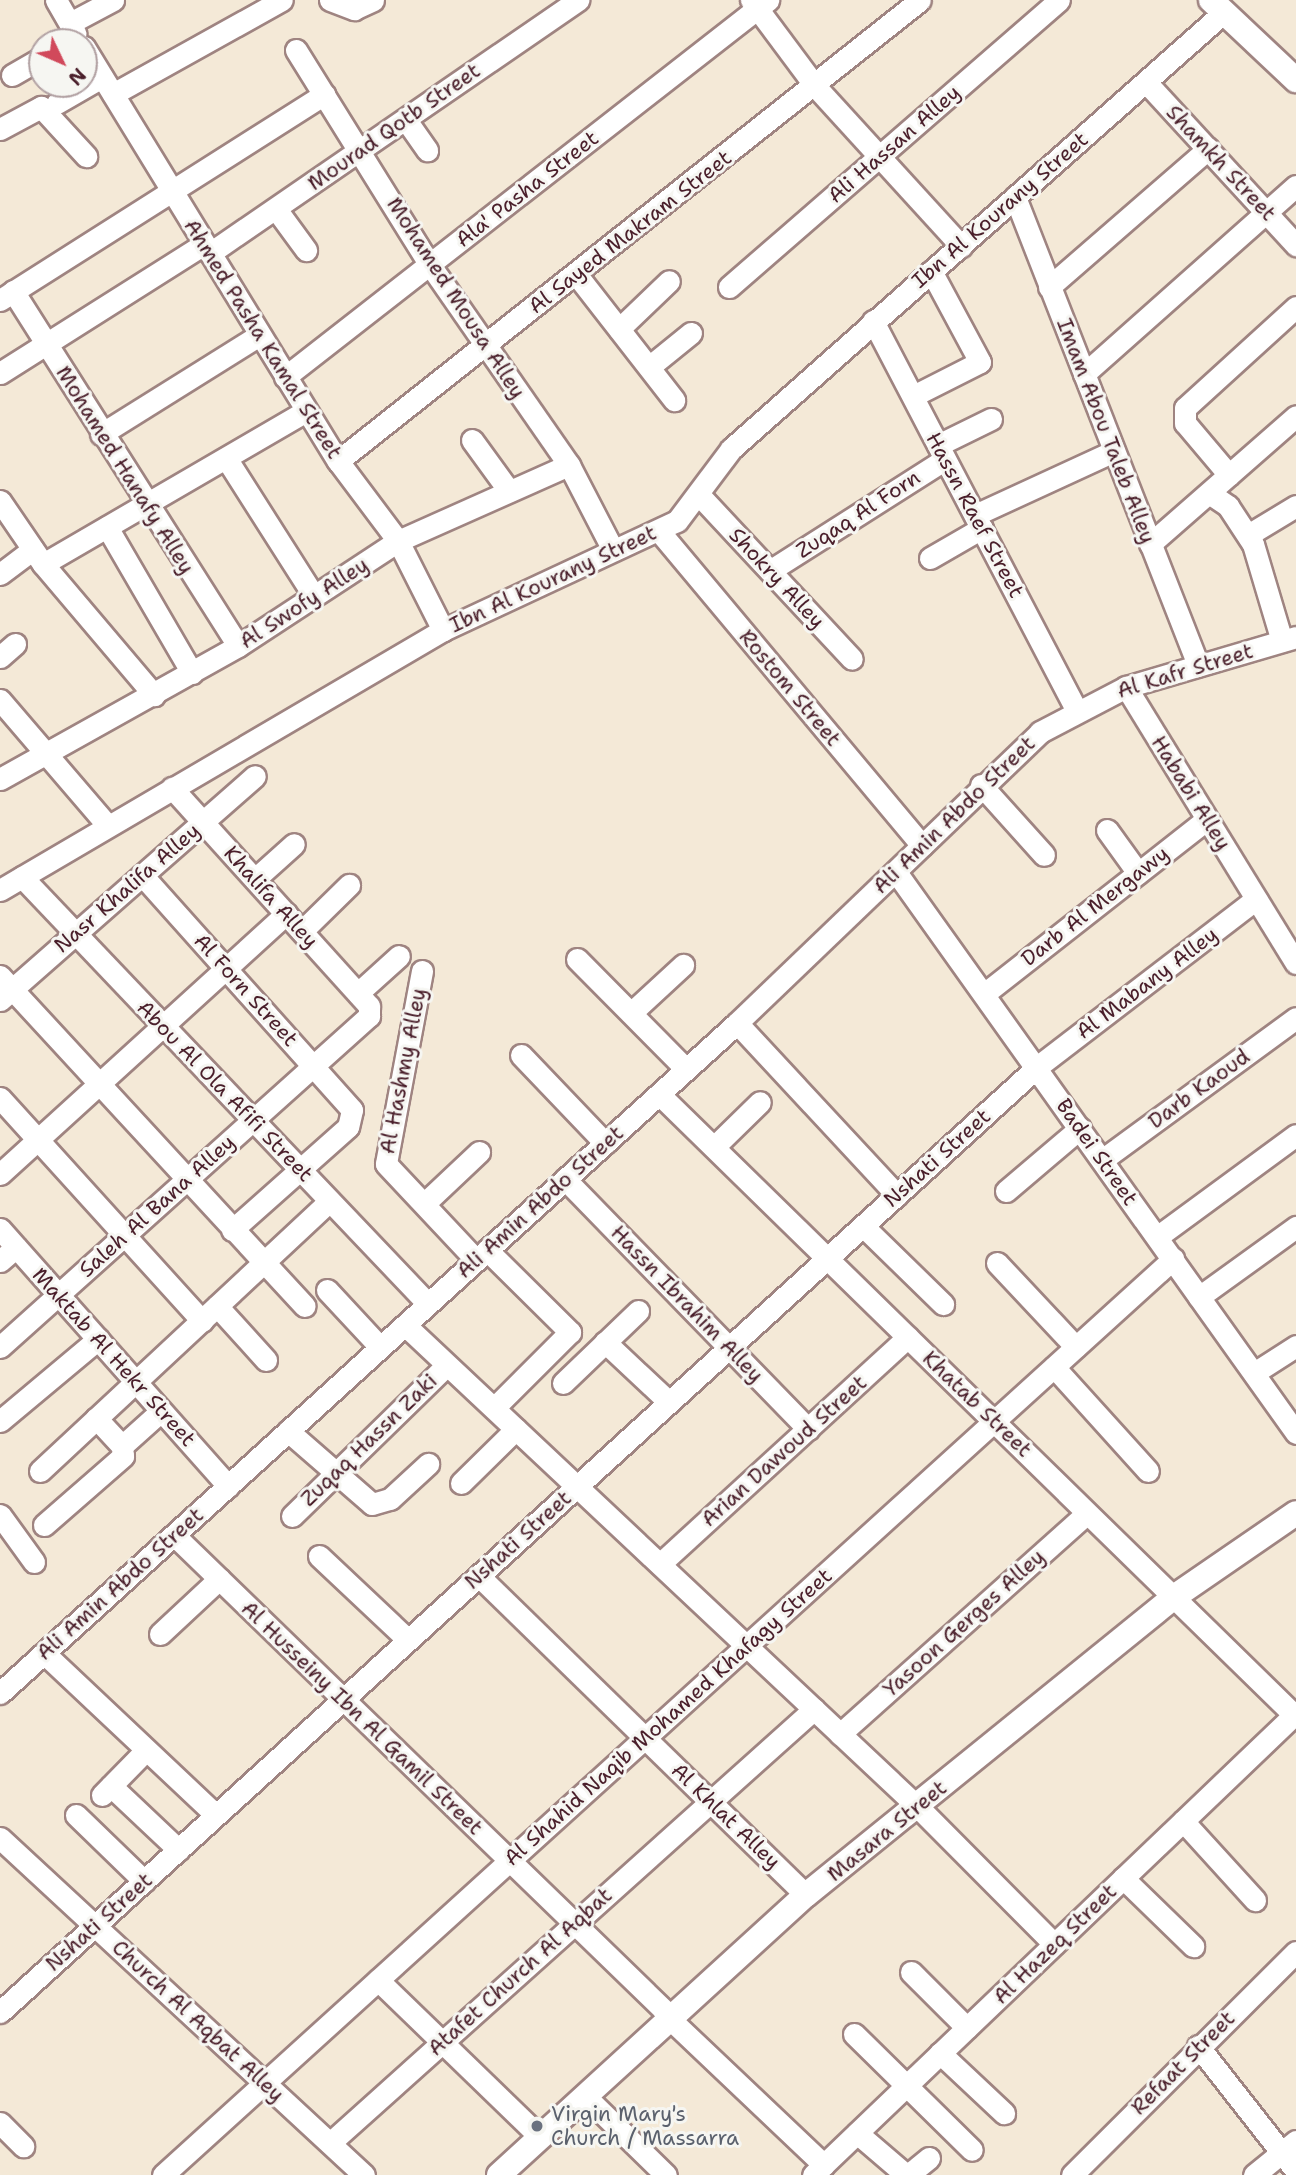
<!DOCTYPE html>
<style>
body{margin:0}
#map{position:relative;width:1296px;height:2175px;overflow:hidden;background:#f4e9d7;font-family:"Shantell Sans",sans-serif}
div>[style]{position:absolute}
.roads{filter:drop-shadow(2px 0 #9f8481) drop-shadow(-2px 0 #9f8481) drop-shadow(0 2px #9f8481) drop-shadow(0 -2px #9f8481)}
.minor>*{height:21px;margin:-10.5px;padding:0 10.5px;transform-origin:10.5px;border-radius:10.5px;background:#fff}
.tertiary>*{height:24px;margin:-12px;padding:0 12px;transform-origin:12px;border-radius:12px;background:#fff}
.dots>*{width:19px;height:19px;translate:-50% -50%;box-sizing:border-box;border:4px solid #f6f6f2;border-radius:50%}
span{translate:-50% -50%;white-space:nowrap;text-align:center;line-height:1.15;-webkit-text-stroke:6px #f6f6f2;paint-order:stroke}
.street-label{font-size:21px;color:#4a1f2b}
.worship-label{font-size:21px;color:#5b616d}
.left{translate:0 -50%;text-align:left}
.north{position:absolute;left:28px;top:28px;width:70px;height:70px;box-sizing:border-box;background:#f6f6f2;border:2px solid #b1a0a2;border-radius:50%;rotate:134deg;font-size:19px;font-weight:700;line-height:28px;text-align:center;color:#4a1f2b}
.north::after{content:'';display:block;margin:auto;width:24px;height:32px;background:#d1495b;clip-path:polygon(50% 0,100% 100%,50% 72%,0 100%)}
</style>
<div id="map">
<div class="roads">
<div class="minor">
<div style="left:56px;top:0;width:39px;rotate:60deg"></div>
<div style="left:330px;top:0;width:26px;rotate:21deg"></div>
<div style="left:354px;top:9px;width:21px;rotate:-25deg"></div>
<div style="left:751px;top:0;width:107px;rotate:53.3deg"></div>
<div style="left:815px;top:86px;width:217px;rotate:47.6deg"></div>
<div style="left:70px;top:23px;width:49px;rotate:-28.1deg"></div>
<div style="left:84px;top:47px;width:486px;rotate:58.5deg"></div>
<div style="left:338px;top:461px;width:100px;rotate:53.1deg"></div>
<div style="left:398px;top:541px;width:100px;rotate:63.2deg"></div>
<div style="left:296px;top:50px;width:253px;rotate:58.1deg"></div>
<div style="left:430px;top:265px;width:244px;rotate:55.2deg"></div>
<div style="left:569px;top:465px;width:93px;rotate:62.6deg"></div>
<div style="left:12px;top:75px;width:34px;rotate:-30deg"></div>
<div style="left:1146px;top:82px;width:222px;rotate:47.4deg"></div>
<div style="left:113px;top:94px;width:193px;rotate:-29.1deg"></div>
<div style="left:57px;top:103px;width:52px;rotate:-30deg"></div>
<div style="left:406px;top:120px;width:37px;rotate:55deg"></div>
<div style="left:0;top:129px;width:47px;rotate:-28.2deg"></div>
<div style="left:41px;top:107px;width:67px;rotate:47.4deg"></div>
<div style="left:1015px;top:197px;width:503px;rotate:68.64deg"></div>
<div style="left:276px;top:209px;width:51px;rotate:53.8deg"></div>
<div style="left:210px;top:253px;width:447px;rotate:-34.5deg"></div>
<div style="left:576px;top:274px;width:160px;rotate:52.1deg"></div>
<div style="left:729px;top:287px;width:437px;rotate:-41deg"></div>
<div style="left:1049px;top:287px;width:211px;rotate:-41deg"></div>
<div style="left:13px;top:291px;width:420px;rotate:57.6deg"></div>
<div style="left:0;top:300px;width:384px;rotate:-32.4deg"></div>
<div style="left:873px;top:321px;width:438px;rotate:62.4deg"></div>
<div style="left:619px;top:329px;width:69px;rotate:-43.8deg"></div>
<div style="left:649px;top:367px;width:54px;rotate:-39deg"></div>
<div style="left:0;top:373px;width:241px;rotate:-32.3deg"></div>
<div style="left:1084px;top:374px;width:283px;rotate:-41.6deg"></div>
<div style="left:285px;top:377px;width:613px;rotate:-37.97deg"></div>
<div style="left:913px;top:396px;width:75px;rotate:-26.9deg"></div>
<div style="left:980px;top:362px;width:103px;rotate:-118.3deg"></div>
<div style="left:101px;top:434px;width:185px;rotate:-32deg"></div>
<div style="left:472px;top:440px;width:63px;rotate:54deg"></div>
<div style="left:938px;top:445px;width:59px;rotate:-26.1deg"></div>
<div style="left:226px;top:458px;width:164px;rotate:57.5deg"></div>
<div style="left:338px;top:461px;width:742px;rotate:-38.38deg"></div>
<div style="left:1229px;top:475px;width:68px;rotate:-130.2deg"></div>
<div style="left:1185px;top:423px;width:15px;rotate:-90deg"></div>
<div style="left:1185px;top:408px;width:150px;rotate:-42.3deg"></div>
<div style="left:1209px;top:493px;width:23px;rotate:34deg"></div>
<div style="left:1228px;top:506px;width:45px;rotate:56.7deg"></div>
<div style="left:1253px;top:544px;width:101px;rotate:73.4deg"></div>
<div style="left:701px;top:497px;width:221px;rotate:47deg"></div>
<div style="left:0;top:501px;width:76px;rotate:55.7deg"></div>
<div style="left:43px;top:564px;width:172px;rotate:49.7deg"></div>
<div style="left:975px;top:515px;width:153px;rotate:-24.7deg"></div>
<div style="left:107px;top:527px;width:169px;rotate:59.8deg"></div>
<div style="left:659px;top:531px;width:410px;rotate:50.1deg"></div>
<div style="left:1248px;top:535px;width:56px;rotate:-31.1deg"></div>
<div style="left:1150px;top:544px;width:194px;rotate:-41.2deg"></div>
<div style="left:930px;top:558px;width:60px;rotate:-30deg"></div>
<div style="left:43px;top:564px;width:304px;rotate:-30.2deg"></div>
<div style="left:771px;top:570px;width:206px;rotate:-32.5deg"></div>
<div style="left:0;top:574px;width:41px;rotate:-37.1deg"></div>
<div style="left:0;top:657px;width:20px;rotate:-41deg"></div>
<div style="left:1126px;top:687px;width:324px;rotate:58.4deg"></div>
<div style="left:0;top:700px;width:165px;rotate:49.4deg"></div>
<div style="left:0;top:779px;width:273px;rotate:-29.2deg"></div>
<div style="left:238px;top:646px;width:191px;rotate:-33.3deg"></div>
<div style="left:398px;top:541px;width:187px;rotate:-24deg"></div>
<div style="left:981px;top:785px;width:94px;rotate:48deg"></div>
<div style="left:1107px;top:830px;width:53px;rotate:54.2deg"></div>
<div style="left:896px;top:872px;width:689px;rotate:54.51deg"></div>
<div style="left:142px;top:875px;width:315px;rotate:48.2deg"></div>
<div style="left:352px;top:1110px;width:17px;rotate:103deg"></div>
<div style="left:348px;top:1127px;width:155px;rotate:138.4deg"></div>
<div style="left:22px;top:877px;width:589px;rotate:46.44deg"></div>
<div style="left:255px;top:879px;width:52px;rotate:-41.9deg"></div>
<div style="left:0;top:890px;width:514px;rotate:-30.41deg"></div>
<div style="left:443px;top:630px;width:258px;rotate:-25deg"></div>
<div style="left:677px;top:521px;width:90px;rotate:-53.1deg"></div>
<div style="left:731px;top:449px;width:659px;rotate:-41.55deg"></div>
<div style="left:302px;top:931px;width:66px;rotate:-44.4deg"></div>
<div style="left:577px;top:959px;width:155px;rotate:45.3deg"></div>
<div style="left:422px;top:971px;width:196px;rotate:100.6deg"></div>
<div style="left:386px;top:1164px;width:132px;rotate:46.8deg"></div>
<div style="left:0;top:976px;width:449px;rotate:47.3deg"></div>
<div style="left:358px;top:993px;width:55px;rotate:-42.1deg"></div>
<div style="left:984px;top:994px;width:283px;rotate:-38.1deg"></div>
<div style="left:0;top:1000px;width:339px;rotate:-41.3deg"></div>
<div style="left:631px;top:1013px;width:71px;rotate:-42.7deg"></div>
<div style="left:737px;top:1023px;width:235px;rotate:47.1deg"></div>
<div style="left:521px;top:1055px;width:122px;rotate:46.3deg"></div>
<div style="left:659px;top:1094px;width:888px;rotate:44.36deg"></div>
<div style="left:0;top:1098px;width:301px;rotate:47.8deg"></div>
<div style="left:714px;top:1147px;width:64px;rotate:-44.4deg"></div>
<div style="left:1102px;top:1160px;width:240px;rotate:-36.2deg"></div>
<div style="left:0;top:1174px;width:387px;rotate:-42.3deg"></div>
<div style="left:565px;top:1179px;width:349px;rotate:45.8deg"></div>
<div style="left:1006px;top:1191px;width:97px;rotate:-40.4deg"></div>
<div style="left:426px;top:1202px;width:73px;rotate:-43.3deg"></div>
<div style="left:863px;top:1226px;width:112px;rotate:44.3deg"></div>
<div style="left:0;top:1229px;width:344px;rotate:48.4deg"></div>
<div style="left:1157px;top:1237px;width:172px;rotate:-36.3deg"></div>
<div style="left:487px;top:1250px;width:117px;rotate:44.7deg"></div>
<div style="left:570px;top:1332px;width:107px;rotate:135deg"></div>
<div style="left:0;top:1261px;width:21px;rotate:-41deg"></div>
<div style="left:997px;top:1263px;width:115px;rotate:46.8deg"></div>
<div style="left:327px;top:1290px;width:78px;rotate:47.1deg"></div>
<div style="left:1199px;top:1297px;width:120px;rotate:-35.8deg"></div>
<div style="left:217px;top:1306px;width:73px;rotate:47.8deg"></div>
<div style="left:405px;top:1325px;width:704px;rotate:43.22deg"></div>
<div style="left:918px;top:1807px;width:193px;rotate:45.2deg"></div>
<div style="left:605px;top:1342px;width:88px;rotate:43.2deg"></div>
<div style="left:0;top:1347px;width:496px;rotate:-41.9deg"></div>
<div style="left:369px;top:1016px;width:10px;rotate:-90deg"></div>
<div style="left:369px;top:1006px;width:294px;rotate:-132.1deg"></div>
<div style="left:1054px;top:1367px;width:140px;rotate:47.9deg"></div>
<div style="left:1254px;top:1373px;width:50px;rotate:-32.7deg"></div>
<div style="left:563px;top:1383px;width:104px;rotate:-43.8deg"></div>
<div style="left:0;top:1421px;width:128px;rotate:-39.9deg"></div>
<div style="left:288px;top:1431px;width:111px;rotate:41deg"></div>
<div style="left:372px;top:1504px;width:19px;rotate:-16deg"></div>
<div style="left:390px;top:1499px;width:52px;rotate:-42.6deg"></div>
<div style="left:122px;top:1446px;width:52px;rotate:-41.9deg"></div>
<div style="left:40px;top:1471px;width:396px;rotate:-43deg"></div>
<div style="left:461px;top:1483px;width:77px;rotate:-44.5deg"></div>
<div style="left:0;top:1515px;width:58px;rotate:54.1deg"></div>
<div style="left:292px;top:1516px;width:216px;rotate:-44.3deg"></div>
<div style="left:44px;top:1525px;width:105px;rotate:-41.1deg"></div>
<div style="left:123px;top:1456px;width:10px;rotate:-96deg"></div>
<div style="left:122px;top:1446px;width:38px;rotate:-133deg"></div>
<div style="left:174px;top:1535px;width:694px;rotate:44.12deg"></div>
<div style="left:319px;top:1556px;width:122px;rotate:43.3deg"></div>
<div style="left:660px;top:1564px;width:336px;rotate:-42.5deg"></div>
<div style="left:479px;top:1576px;width:457px;rotate:44.3deg"></div>
<div style="left:160px;top:1634px;width:81px;rotate:-43deg"></div>
<div style="left:44px;top:1653px;width:236px;rotate:43.3deg"></div>
<div style="left:0;top:1693px;width:996px;rotate:-42.27deg"></div>
<div style="left:737px;top:1023px;width:420px;rotate:-43.8deg"></div>
<div style="left:1040px;top:732px;width:97px;rotate:-27.6deg"></div>
<div style="left:1126px;top:687px;width:177px;rotate:-16.4deg"></div>
<div style="left:840px;top:1734px;width:331px;rotate:-41.8deg"></div>
<div style="left:111px;top:1786px;width:93px;rotate:43.3deg"></div>
<div style="left:102px;top:1795px;width:63px;rotate:-45.6deg"></div>
<div style="left:76px;top:1815px;width:95px;rotate:44.1deg"></div>
<div style="left:1183px;top:1821px;width:107px;rotate:47.7deg"></div>
<div style="left:0;top:1838px;width:496px;rotate:42.8deg"></div>
<div style="left:1123px;top:1878px;width:98px;rotate:44.2deg"></div>
<div style="left:911px;top:1972px;width:79px;rotate:45deg"></div>
<div style="left:378px;top:1980px;width:226px;rotate:44.1deg"></div>
<div style="left:0;top:2012px;width:1403px;rotate:-42.34deg"></div>
<div style="left:1037px;top:1067px;width:276px;rotate:-37.5deg"></div>
<div style="left:670px;top:2019px;width:212px;rotate:43.5deg"></div>
<div style="left:854px;top:2034px;width:165px;rotate:44.5deg"></div>
<div style="left:1198px;top:2046px;width:159px;rotate:51.9deg"></div>
<div style="left:940px;top:2053px;width:88px;rotate:43.2deg"></div>
<div style="left:585px;top:2096px;width:113px;rotate:44.3deg"></div>
<div style="left:0;top:2123px;width:33px;rotate:45deg"></div>
<div style="left:857px;top:2133px;width:65px;rotate:40.6deg"></div>
<div style="left:330px;top:2143px;width:650px;rotate:-41.88deg"></div>
<div style="left:163px;top:2175px;width:1364px;rotate:-42.21deg"></div>
<div style="left:813px;top:2175px;width:668px;rotate:-43.73deg"></div>
<div style="left:908px;top:2175px;width:27px;rotate:-39deg"></div>
<div style="left:1072px;top:2175px;width:316px;rotate:-44.9deg"></div>
<div style="left:1254px;top:2175px;width:54px;rotate:-39deg"></div>
</div>
<div class="tertiary">
<div style="left:1211px;top:0;width:117px;rotate:43.3deg"></div>
<div style="left:499px;top:2175px;width:416px;rotate:-42.4deg"></div>
<div style="left:806px;top:1895px;width:474px;rotate:-39deg"></div>
<div style="left:1174px;top:1597px;width:148px;rotate:-34.5deg"></div>
</div>
</div>
<div class="dots">
<div style="left:537px;top:2126px;background:#6b7280"></div>
</div>
<div class="street-label">
<span style="left:394px;top:127px;rotate:-35deg">Mourad Qotb Street</span>
<span style="left:894px;top:144px;rotate:-41deg">Ali Hassan Alley</span>
<span style="left:1221px;top:163px;rotate:47deg">Shamkh Street</span>
<span style="left:527px;top:189px;rotate:-38deg">Ala' Pasha Street</span>
<span style="left:1000px;top:210px;rotate:-41deg">Ibn Al Kourany Street</span>
<span style="left:630px;top:232px;rotate:-38deg">Al Sayed Makram Street</span>
<span style="left:456px;top:298px;rotate:57deg">Mohamed Mousa Alley</span>
<span style="left:263px;top:339px;rotate:58deg">Ahmed Pasha Kamal Street</span>
<span style="left:1106px;top:431px;rotate:69deg">Imam Abou Taleb Alley</span>
<span style="left:125px;top:470px;rotate:58deg">Mohamed Hanafy Alley</span>
<span style="left:858px;top:514px;rotate:-33deg">Zuqaq Al Forn</span>
<span style="left:975px;top:515px;rotate:62deg">Hassn Raef Street</span>
<span style="left:777px;top:578px;rotate:47deg">Shokry Alley</span>
<span style="left:553px;top:579px;rotate:-25deg">Ibn Al Kourany Street</span>
<span style="left:304px;top:603px;rotate:-33deg">Al Swofy Alley</span>
<span style="left:1185px;top:671px;rotate:-17deg">Al Kafr Street</span>
<span style="left:790px;top:688px;rotate:50deg">Rostom Street</span>
<span style="left:1191px;top:793px;rotate:58deg">Hababi Alley</span>
<span style="left:954px;top:815px;rotate:-44deg">Ali Amin Abdo Street</span>
<span style="left:127px;top:888px;rotate:-41deg">Nasr Khalifa Alley</span>
<span style="left:271px;top:897px;rotate:48deg">Khalifa Alley</span>
<span style="left:1095px;top:906px;rotate:-38deg">Darb Al Mergawy</span>
<span style="left:1147px;top:983px;rotate:-37deg">Al Mabany Alley</span>
<span style="left:246px;top:990px;rotate:48deg">Al Forn Street</span>
<span style="left:403px;top:1071px;rotate:-79deg">Al Hashmy Alley</span>
<span style="left:1199px;top:1089px;rotate:-36deg">Darb Kaoud</span>
<span style="left:225px;top:1091px;rotate:46deg">Abou Al Ola Afifi Street</span>
<span style="left:1097px;top:1152px;rotate:55deg">Badei Street</span>
<span style="left:937px;top:1158px;rotate:-42deg">Nshati Street</span>
<span style="left:540px;top:1202px;rotate:-42deg">Ali Amin Abdo Street</span>
<span style="left:157px;top:1206px;rotate:-42deg">Saleh Al Bana Alley</span>
<span style="left:687px;top:1304px;rotate:46deg">Hassn Ibrahim Alley</span>
<span style="left:114px;top:1357px;rotate:48deg">Maktab Al Hekr Street</span>
<span style="left:977px;top:1404px;rotate:44deg">Khatab Street</span>
<span style="left:369px;top:1440px;rotate:-44deg">Zuqaq Hassn Zaki</span>
<span style="left:784px;top:1451px;rotate:-42deg">Arian Dawoud Street</span>
<span style="left:518px;top:1540px;rotate:-42deg">Nshati Street</span>
<span style="left:120px;top:1584px;rotate:-42deg">Ali Amin Abdo Street</span>
<span style="left:964px;top:1623px;rotate:-42deg">Yasoon Gerges Alley</span>
<span style="left:668px;top:1717px;rotate:-42deg">Al Shahid Naqib Mohamed Khafagy Street</span>
<span style="left:362px;top:1718px;rotate:44deg">Al Husseiny Ibn Al Gamil Street</span>
<span style="left:726px;top:1816px;rotate:44deg">Al Khlat Alley</span>
<span style="left:887px;top:1831px;rotate:-39deg">Masara Street</span>
<span style="left:99px;top:1922px;rotate:-42deg">Nshati Street</span>
<span style="left:1055px;top:1944px;rotate:-44deg">Al Hazeq Street</span>
<span style="left:520px;top:1972px;rotate:-42deg">Atafet Church Al Aqbat</span>
<span style="left:198px;top:2021px;rotate:43deg">Church Al Aqbat Alley</span>
<span style="left:1183px;top:2063px;rotate:-45deg">Refaat Street</span>
</div>
<div class="worship-label">
<span class="left" style="left:551px;top:2126px">Virgin Mary's<br>Church / Massarra</span>
</div>
<div class="north">N</div>
</div>
